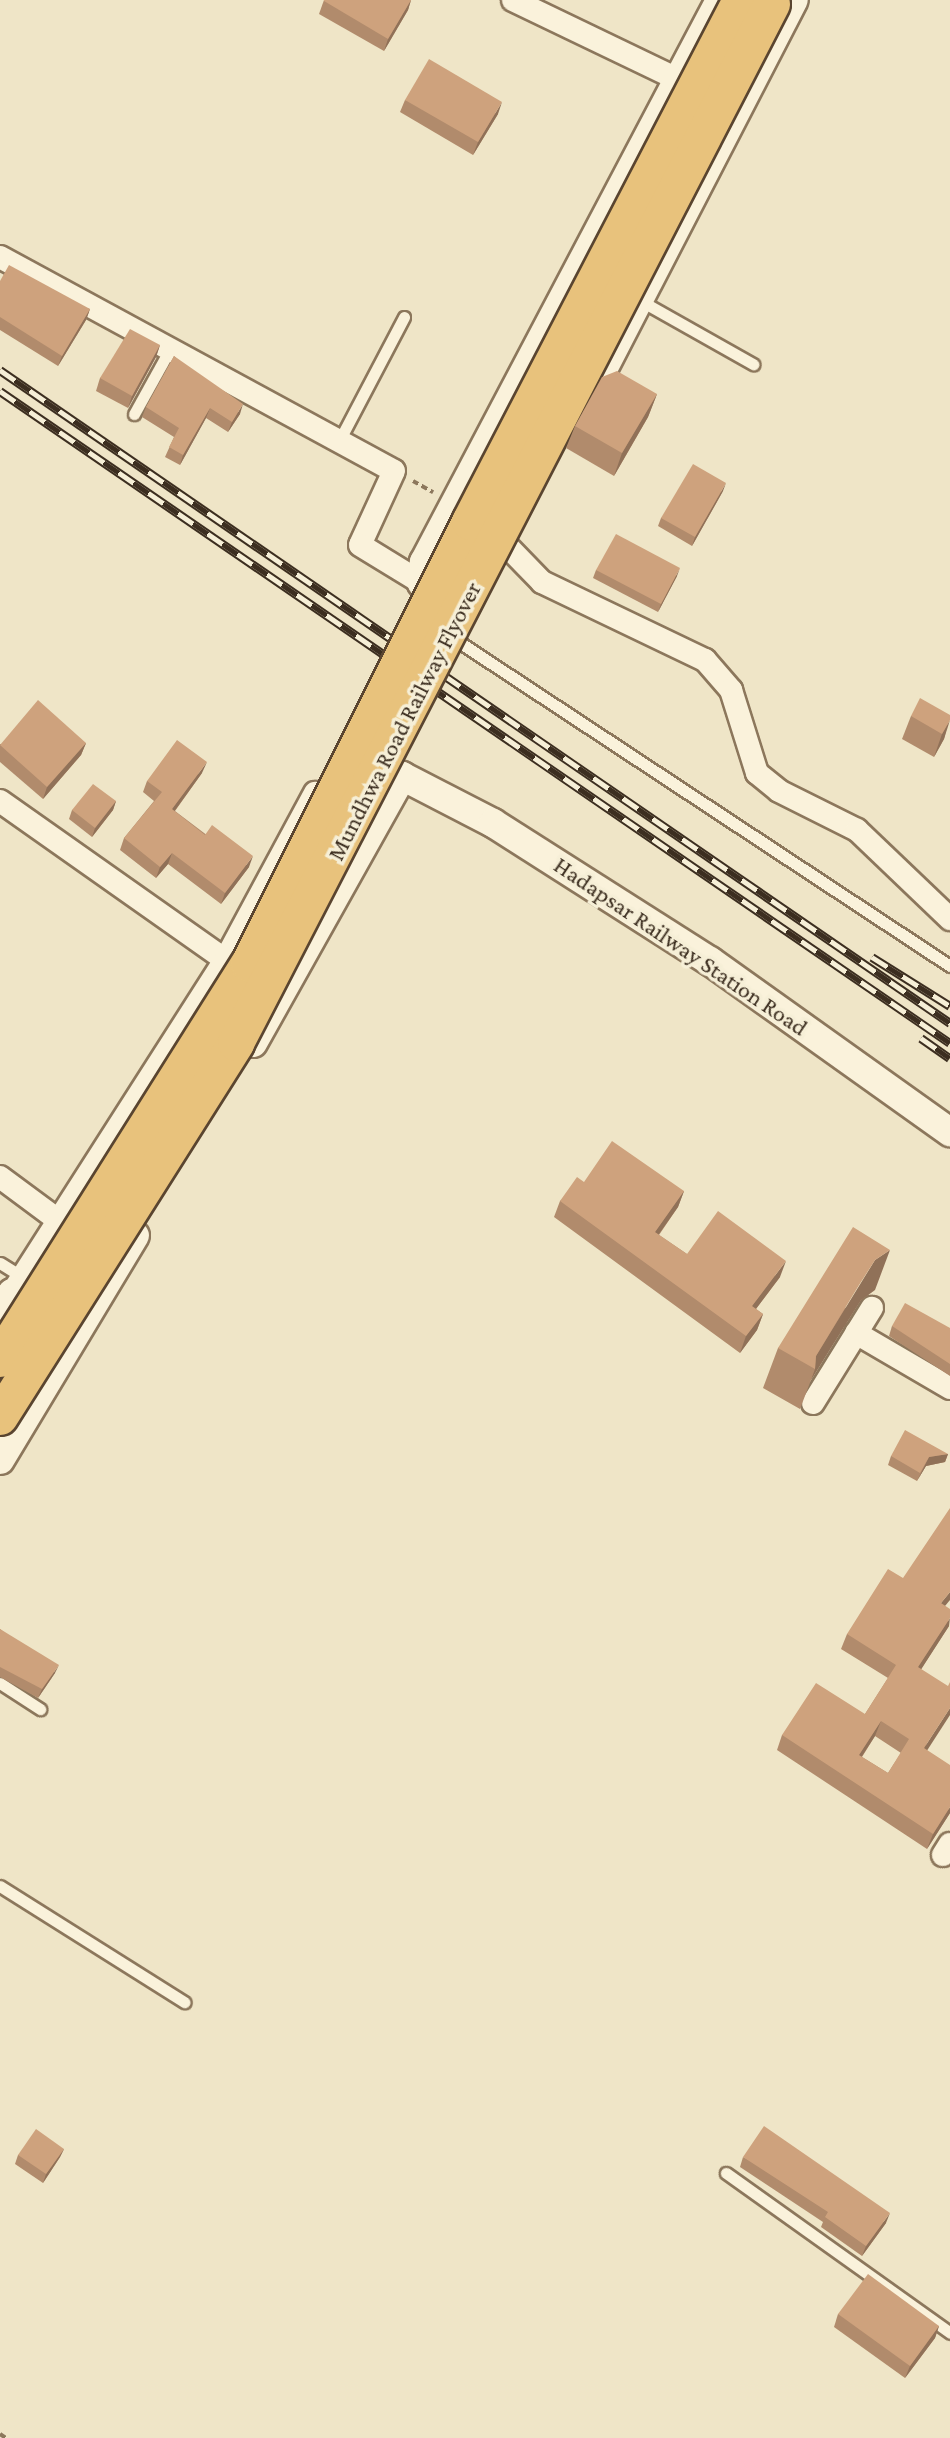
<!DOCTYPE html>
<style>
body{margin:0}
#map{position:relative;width:950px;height:2438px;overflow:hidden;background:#efe5c7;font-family:"Crimson Pro",serif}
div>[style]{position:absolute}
.path>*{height:4px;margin-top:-2px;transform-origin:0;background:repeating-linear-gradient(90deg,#8c775c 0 6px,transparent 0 10px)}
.roads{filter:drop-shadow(2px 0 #8c775c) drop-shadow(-2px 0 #8c775c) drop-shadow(0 2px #8c775c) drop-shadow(0 -2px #8c775c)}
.service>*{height:11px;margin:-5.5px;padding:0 5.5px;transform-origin:5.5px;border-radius:5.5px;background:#faf2db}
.minor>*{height:22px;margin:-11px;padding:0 11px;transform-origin:11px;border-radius:11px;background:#faf2db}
.tertiary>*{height:28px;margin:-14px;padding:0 14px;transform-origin:14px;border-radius:14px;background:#faf2db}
.rail>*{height:9px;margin-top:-4.5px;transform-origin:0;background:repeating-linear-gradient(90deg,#f6efd7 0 18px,#3c2e20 0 36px);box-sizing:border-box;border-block:2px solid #3c2e20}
.bridges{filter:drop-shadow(2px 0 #5a4530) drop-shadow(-2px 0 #5a4530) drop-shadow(0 2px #5a4530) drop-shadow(0 -2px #5a4530)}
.trunk-bridge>*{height:36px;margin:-18px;padding:0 18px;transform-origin:18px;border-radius:18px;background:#e8c27c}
.wall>*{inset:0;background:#b18b6c}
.shaded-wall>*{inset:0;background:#907158}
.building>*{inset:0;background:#cea27d}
span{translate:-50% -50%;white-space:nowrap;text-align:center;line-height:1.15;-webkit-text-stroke:7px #f6efd7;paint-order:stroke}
.street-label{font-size:24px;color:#3c2e20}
</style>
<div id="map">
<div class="path">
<div style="left:413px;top:481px;width:23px;rotate:29deg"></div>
<div style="left:0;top:2434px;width:7px;rotate:34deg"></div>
</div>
<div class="roads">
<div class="service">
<div style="left:641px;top:301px;width:129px;rotate:29.4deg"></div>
<div style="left:134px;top:414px;width:74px;rotate:-61deg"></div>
<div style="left:339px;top:441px;width:140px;rotate:-62.3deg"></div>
<div style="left:450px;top:636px;width:599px;rotate:33.42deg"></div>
<div style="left:0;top:1263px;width:26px;rotate:32deg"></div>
<div style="left:0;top:1683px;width:48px;rotate:33deg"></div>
<div style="left:0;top:1886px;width:218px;rotate:32.2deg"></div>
<div style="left:726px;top:2173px;width:275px;rotate:35.5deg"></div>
</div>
<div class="minor">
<div style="left:513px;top:0;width:182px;rotate:25.7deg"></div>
<div style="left:0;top:257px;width:448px;rotate:28.5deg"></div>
<div style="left:394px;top:471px;width:81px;rotate:114.7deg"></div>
<div style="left:360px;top:545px;width:73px;rotate:31.5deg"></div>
<div style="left:508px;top:547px;width:49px;rotate:45.8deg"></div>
<div style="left:542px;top:582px;width:181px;rotate:25.6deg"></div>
<div style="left:705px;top:660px;width:40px;rotate:49deg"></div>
<div style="left:731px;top:690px;width:87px;rotate:72.6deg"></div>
<div style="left:757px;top:773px;width:28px;rotate:39deg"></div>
<div style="left:779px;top:791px;width:87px;rotate:26.6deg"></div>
<div style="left:857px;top:830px;width:129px;rotate:43.7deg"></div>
<div style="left:0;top:801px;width:276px;rotate:35.2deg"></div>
<div style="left:0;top:1177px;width:72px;rotate:36.6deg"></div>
<div style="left:12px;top:1293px;width:395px;rotate:-57.4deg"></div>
<div style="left:225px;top:960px;width:190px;rotate:-61.7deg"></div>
<div style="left:856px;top:1333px;width:109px;rotate:30.3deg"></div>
<div style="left:813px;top:1403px;width:112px;rotate:-58.2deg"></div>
<div style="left:943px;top:1855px;width:13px;rotate:-58deg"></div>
</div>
<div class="tertiary">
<div style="left:596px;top:383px;width:431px;rotate:-62.7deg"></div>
<div style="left:451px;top:598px;width:33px;rotate:-153deg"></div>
<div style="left:422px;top:583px;width:21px;rotate:-85deg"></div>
<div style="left:424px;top:562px;width:635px;rotate:-62.22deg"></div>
<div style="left:253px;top:1043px;width:306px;rotate:-60.8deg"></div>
<div style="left:402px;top:776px;width:102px;rotate:27.3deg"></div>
<div style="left:493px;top:823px;width:257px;rotate:32.5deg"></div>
<div style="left:710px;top:961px;width:295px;rotate:35.5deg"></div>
<div style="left:0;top:1312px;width:22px;rotate:-58deg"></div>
<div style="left:12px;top:1293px;width:46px;rotate:32.7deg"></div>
<div style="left:0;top:1460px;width:262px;rotate:-59deg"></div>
</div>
</div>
<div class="rail">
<div style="left:0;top:370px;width:1153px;rotate:34.5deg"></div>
<div style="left:0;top:391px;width:1152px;rotate:34.46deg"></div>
<div style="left:872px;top:957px;width:92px;rotate:32.1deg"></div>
<div style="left:921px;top:1038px;width:35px;rotate:35deg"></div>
</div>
<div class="bridges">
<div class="trunk-bridge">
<div style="left:0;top:1359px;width:467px;rotate:-57.8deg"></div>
<div style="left:249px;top:964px;width:494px;rotate:-63.4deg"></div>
<div style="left:470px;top:522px;width:588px;rotate:-62.56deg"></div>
<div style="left:0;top:1417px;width:442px;rotate:-57.7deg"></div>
<div style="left:236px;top:1043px;width:1169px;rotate:-62.71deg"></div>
</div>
</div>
<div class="wall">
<div style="clip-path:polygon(324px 0,411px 0,408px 10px,384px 51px,319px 14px)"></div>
<div style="clip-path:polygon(405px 100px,498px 114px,473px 155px,400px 112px)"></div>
<div style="clip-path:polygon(0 281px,90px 309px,86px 320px,58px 366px,0 330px)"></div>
<div style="clip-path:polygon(160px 345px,156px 357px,128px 408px,96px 391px,100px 378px)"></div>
<div style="clip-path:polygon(174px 356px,240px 414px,228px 432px,206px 418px,180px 465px,165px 457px,174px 437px,142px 417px,146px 407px)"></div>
<div style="clip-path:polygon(657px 394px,648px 417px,614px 476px,566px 448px,575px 426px)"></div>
<div style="clip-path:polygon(723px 491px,692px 546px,658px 526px,661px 518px)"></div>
<div style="clip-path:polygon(596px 570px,677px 576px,658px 612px,593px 578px)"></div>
<div style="clip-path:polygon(950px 715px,944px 739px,934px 757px,902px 739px,911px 716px)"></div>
<div style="clip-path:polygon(86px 743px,81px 755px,43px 799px,0 762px,0 744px)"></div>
<div style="clip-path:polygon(202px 773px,175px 811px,249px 867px,221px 904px,168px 864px,156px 878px,120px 850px,124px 838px,154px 801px,143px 792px,147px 781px)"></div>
<div style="clip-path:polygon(116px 801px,113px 810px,92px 837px,69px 819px,72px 810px)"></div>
<div style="clip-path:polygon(584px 1182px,684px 1191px,678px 1207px,659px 1235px,687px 1254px,780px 1277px,756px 1309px,763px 1314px,757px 1330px,740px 1353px,554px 1217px,560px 1201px)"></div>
<div style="clip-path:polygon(875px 1290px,861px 1300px,844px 1325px,811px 1380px,800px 1409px,763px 1388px,778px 1348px)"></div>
<div style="clip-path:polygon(892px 1326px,950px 1328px,950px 1376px,889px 1336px)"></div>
<div style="clip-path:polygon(948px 1454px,945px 1462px,926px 1466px,917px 1481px,888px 1465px,891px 1456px)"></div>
<div style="clip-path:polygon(evenodd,945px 1606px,949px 1626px,921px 1669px,927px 1750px,950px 1813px,927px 1849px,777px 1750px,782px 1735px,865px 1714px,888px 1678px,841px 1649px,847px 1634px,945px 1606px,875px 1736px,901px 1753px,888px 1773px,862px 1757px,875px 1736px)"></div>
<div style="clip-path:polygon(0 1629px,55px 1673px,38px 1698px,0 1677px)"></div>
<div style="clip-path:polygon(64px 2149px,60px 2157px,43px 2183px,15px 2164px,18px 2155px)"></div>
<div style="clip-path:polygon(743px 2157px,886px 2223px,862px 2256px,821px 2227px,823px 2222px,740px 2167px)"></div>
<div style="clip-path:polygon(838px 2314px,939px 2326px,935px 2338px,905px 2378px,834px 2327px)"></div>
</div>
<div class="shaded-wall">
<div style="clip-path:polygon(411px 0,408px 10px,384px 51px,388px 39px)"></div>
<div style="clip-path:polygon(502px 102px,498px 114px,473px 155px,478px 142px)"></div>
<div style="clip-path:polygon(90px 309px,86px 320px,58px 366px,62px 356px)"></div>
<div style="clip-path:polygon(160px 345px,156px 357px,128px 408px,132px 396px)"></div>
<div style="clip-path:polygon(657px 394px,648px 417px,614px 476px,622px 453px)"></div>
<div style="clip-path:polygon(243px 404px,240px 414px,228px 432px,232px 422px)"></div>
<div style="clip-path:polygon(210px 408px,206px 418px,180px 465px,183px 455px)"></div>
<div style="clip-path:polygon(726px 483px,723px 491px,692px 546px,695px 537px)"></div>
<div style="clip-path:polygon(680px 568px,677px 576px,658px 612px,661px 604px)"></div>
<div style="clip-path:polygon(950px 720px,944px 739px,934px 757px,942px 734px)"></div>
<div style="clip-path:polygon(86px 743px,81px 755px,43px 799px,47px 787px)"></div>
<div style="clip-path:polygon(207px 762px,202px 773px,168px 820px,172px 809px)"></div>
<div style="clip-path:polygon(116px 801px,113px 810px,92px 837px,95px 828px)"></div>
<div style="clip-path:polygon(172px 853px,168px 864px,156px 878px,160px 867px)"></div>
<div style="clip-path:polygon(253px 856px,249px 867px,221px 904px,225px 893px)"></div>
<div style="clip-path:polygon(684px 1191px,678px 1207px,649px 1248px,655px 1232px)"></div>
<div style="clip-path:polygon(890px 1250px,875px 1290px,861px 1300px,811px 1380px,815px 1369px,816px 1356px,875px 1260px)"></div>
<div style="clip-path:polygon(786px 1261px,780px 1277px,746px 1322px,752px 1306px)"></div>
<div style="clip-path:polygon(763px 1314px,757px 1330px,740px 1353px,746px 1336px)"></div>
<div style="clip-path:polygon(948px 1454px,945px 1462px,926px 1466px,917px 1481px,929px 1457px)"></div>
<div style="clip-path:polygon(950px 1592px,950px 1600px,935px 1618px,941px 1603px)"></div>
<div style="clip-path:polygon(950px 1618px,949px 1626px,913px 1682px,918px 1667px)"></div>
<div style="clip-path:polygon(59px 1665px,55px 1673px,38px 1698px,42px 1689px)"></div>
<div style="clip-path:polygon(950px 1708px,950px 1715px,919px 1763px,924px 1748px)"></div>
<div style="clip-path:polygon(881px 1721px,875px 1736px,853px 1770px,859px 1755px)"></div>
<div style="clip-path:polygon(950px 1807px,950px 1813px,927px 1849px,933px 1834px)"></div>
<div style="clip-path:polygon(64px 2149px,60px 2157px,43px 2183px,46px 2174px)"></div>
<div style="clip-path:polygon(890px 2213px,886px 2223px,862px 2256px,866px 2246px)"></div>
<div style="clip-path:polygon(939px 2326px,935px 2338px,905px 2378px,910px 2366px)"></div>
</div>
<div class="building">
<div style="clip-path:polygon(324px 0,411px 0,388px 39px,324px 1px)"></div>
<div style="clip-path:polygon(429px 59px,502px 102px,478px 142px,405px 100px)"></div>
<div style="clip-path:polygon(9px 265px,90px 309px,62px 356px,0 317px,0 281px)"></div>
<div style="clip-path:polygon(130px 329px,160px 345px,132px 396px,100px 378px)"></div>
<div style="clip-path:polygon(174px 356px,243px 404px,232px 422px,210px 408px,183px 455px,169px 447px,179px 428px,146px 407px)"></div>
<div style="clip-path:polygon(617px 371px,657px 394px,622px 453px,575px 426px,602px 377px)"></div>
<div style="clip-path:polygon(693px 464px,726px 483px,695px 537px,661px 518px)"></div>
<div style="clip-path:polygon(616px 534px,680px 568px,661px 604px,596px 570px)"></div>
<div style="clip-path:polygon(920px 698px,950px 715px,950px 720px,942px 734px,911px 716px)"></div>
<div style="clip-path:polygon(38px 700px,86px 743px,47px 787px,0 745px)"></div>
<div style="clip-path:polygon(177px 740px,207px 762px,172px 809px,205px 835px,212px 825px,253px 856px,225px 893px,172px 853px,160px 867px,124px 838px,162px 792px,147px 781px)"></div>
<div style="clip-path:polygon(93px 784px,116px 801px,95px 828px,72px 810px)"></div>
<div style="clip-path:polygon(612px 1141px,684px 1191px,655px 1232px,687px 1254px,718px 1211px,786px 1261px,752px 1306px,763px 1314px,746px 1336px,560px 1201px,577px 1177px,584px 1182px)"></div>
<div style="clip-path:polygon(853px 1227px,890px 1250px,875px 1260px,859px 1285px,816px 1356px,815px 1369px,778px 1348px)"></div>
<div style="clip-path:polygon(905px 1303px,950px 1328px,950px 1364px,892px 1326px)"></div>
<div style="clip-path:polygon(905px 1430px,948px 1454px,929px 1457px,920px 1473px,891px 1456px)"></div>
<div style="clip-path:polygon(evenodd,950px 1508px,950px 1592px,941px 1603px,950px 1609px,950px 1618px,918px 1667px,948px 1686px,950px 1682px,950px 1708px,924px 1748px,950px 1765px,950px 1807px,933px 1834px,782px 1735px,816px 1683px,865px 1714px,896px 1665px,847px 1634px,888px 1569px,903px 1578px,950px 1508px,881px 1721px,909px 1739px,888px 1773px,859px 1755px,881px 1721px)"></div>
<div style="clip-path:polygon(0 1629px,59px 1665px,42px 1689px,0 1667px)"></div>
<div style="clip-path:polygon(764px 2126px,890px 2213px,866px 2246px,825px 2217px,828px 2212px,743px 2157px)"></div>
<div style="clip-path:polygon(36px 2129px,64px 2149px,46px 2174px,18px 2155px)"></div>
<div style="clip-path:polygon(868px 2274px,939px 2326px,910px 2366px,838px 2314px)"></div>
</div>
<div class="street-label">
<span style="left:404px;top:721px;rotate:-63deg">Mundhwa Road Railway Flyover</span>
<span style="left:681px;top:946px;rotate:34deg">Hadapsar Railway Station Road</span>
</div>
</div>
